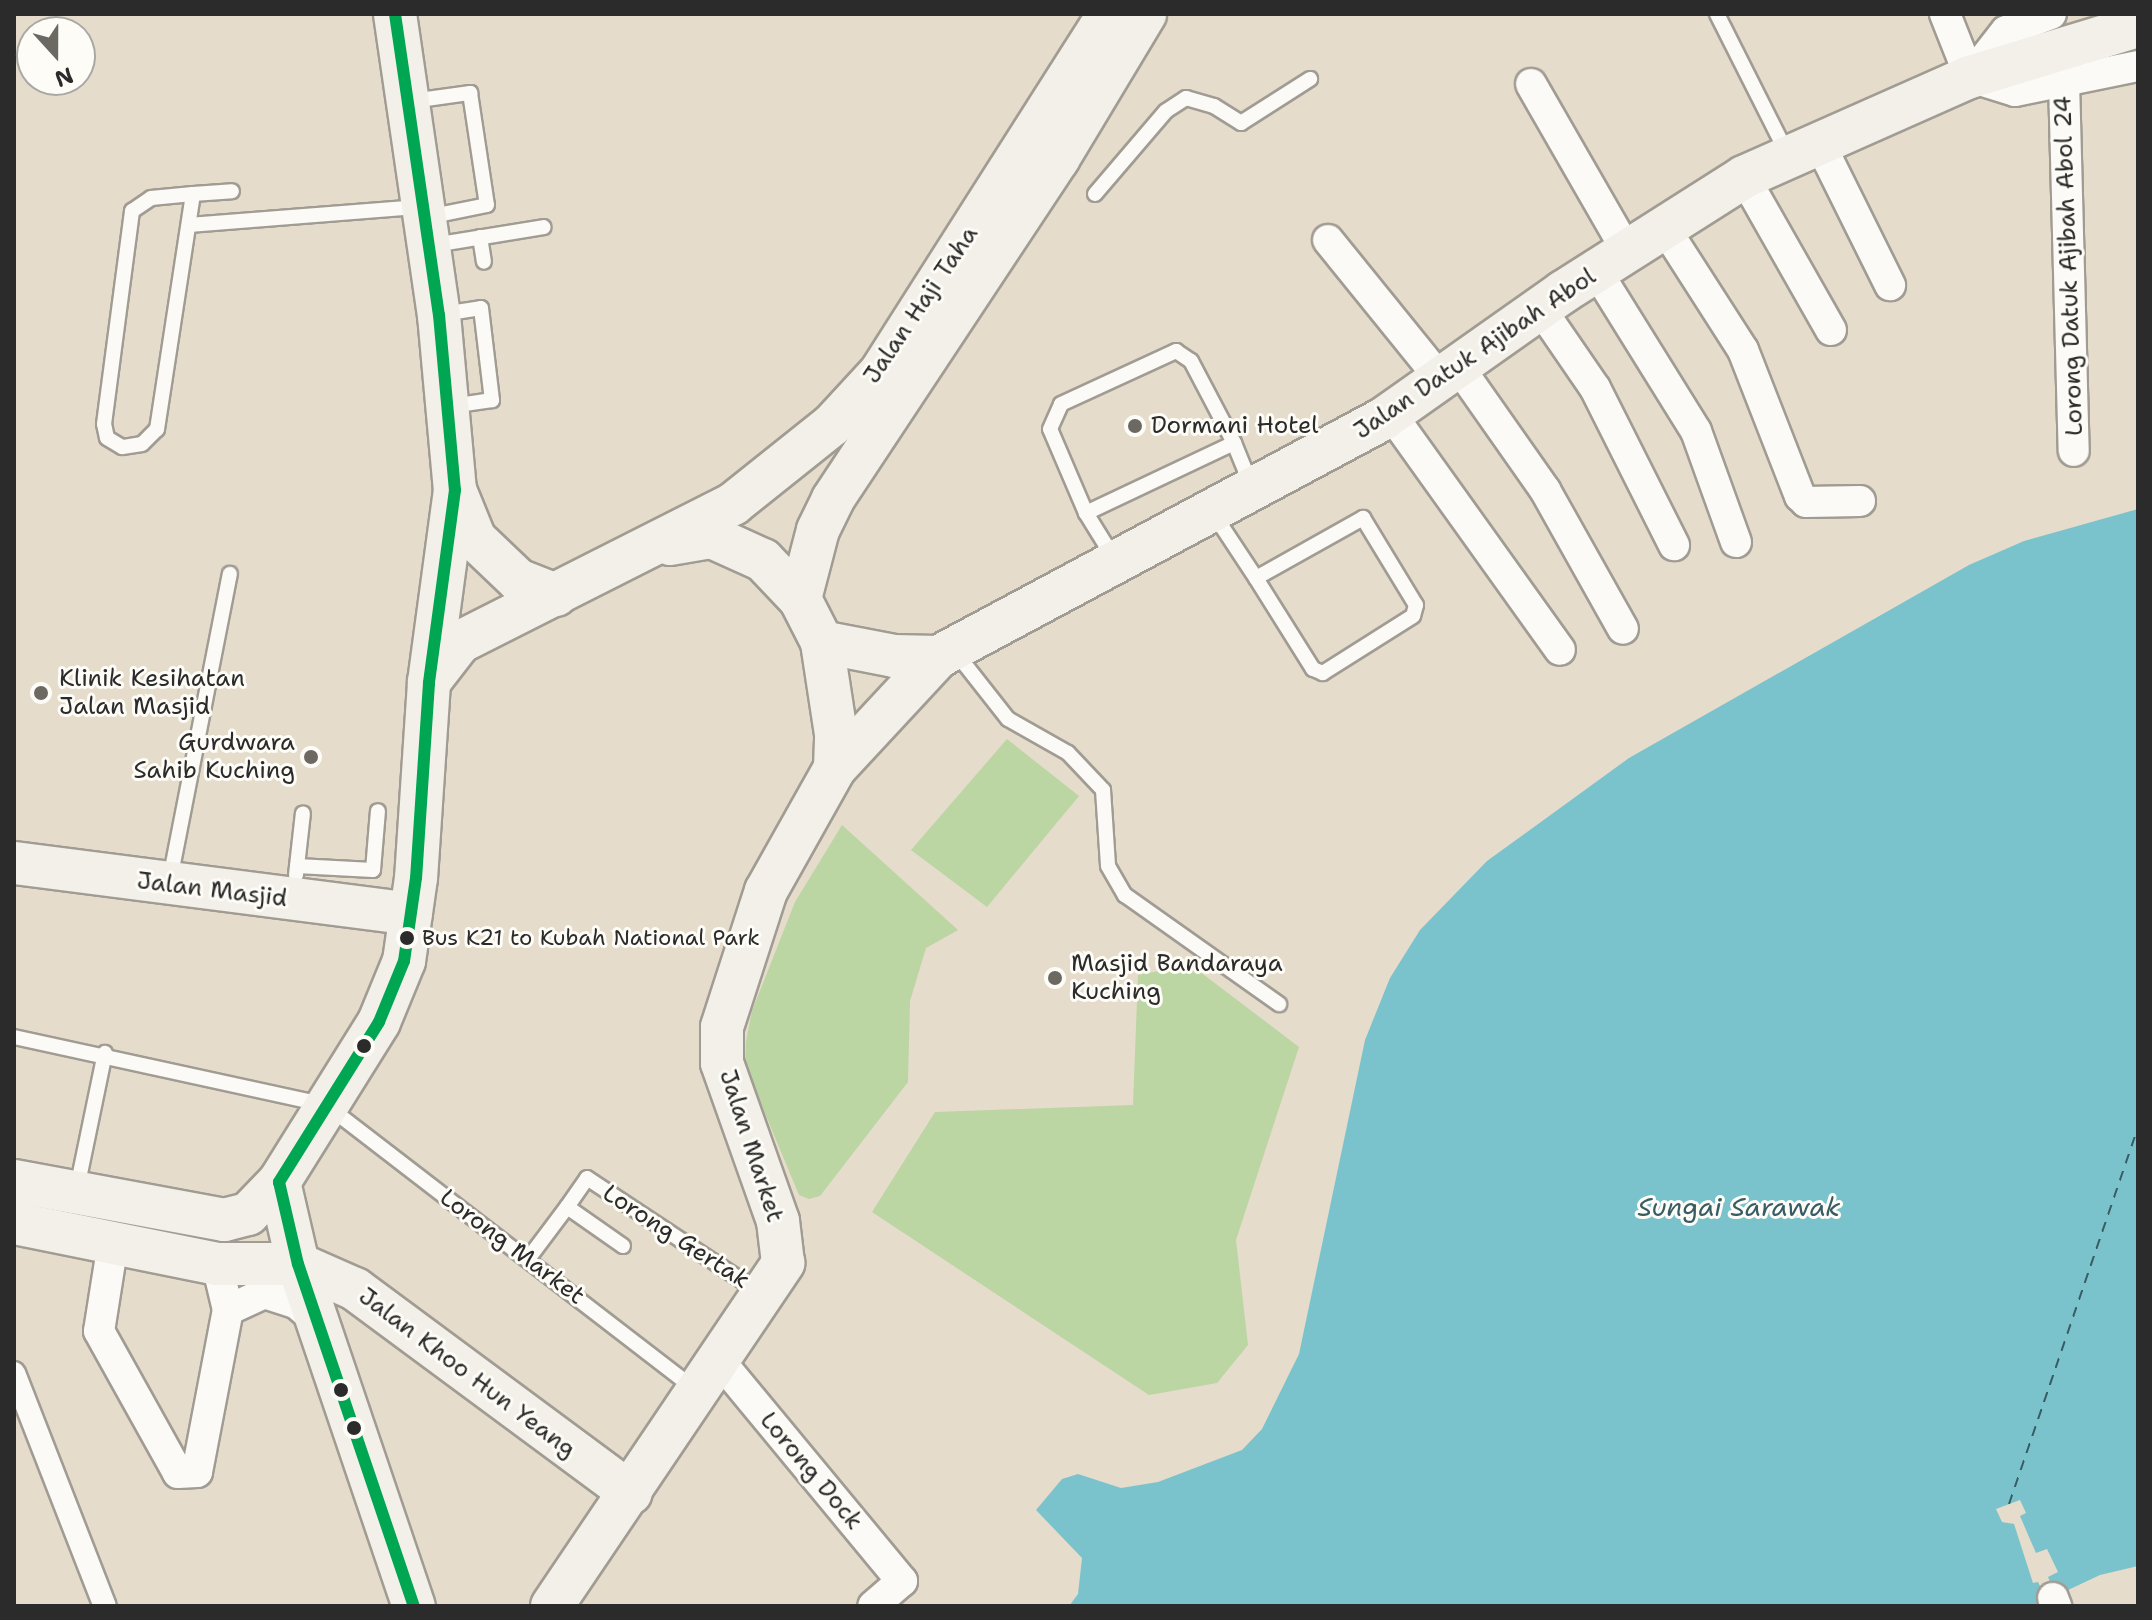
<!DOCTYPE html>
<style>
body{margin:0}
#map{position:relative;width:2152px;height:1620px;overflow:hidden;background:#e5dccb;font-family:"Shantell Sans",sans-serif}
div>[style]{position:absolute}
.green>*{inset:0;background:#bbd5a3}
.water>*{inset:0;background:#7bc3cc}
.pier>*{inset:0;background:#e5dccb}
.ferry>*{height:2px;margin-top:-1px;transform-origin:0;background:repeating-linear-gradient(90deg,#375c63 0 10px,transparent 0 18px)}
.roads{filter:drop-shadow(2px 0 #a19c93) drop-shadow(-2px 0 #a19c93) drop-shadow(0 2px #a19c93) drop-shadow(0 -2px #a19c93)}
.service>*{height:14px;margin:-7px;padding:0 7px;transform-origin:7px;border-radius:7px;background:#fbfaf7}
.pedestrian>*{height:22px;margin:-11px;padding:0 11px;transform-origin:11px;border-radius:11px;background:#fbfaf7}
.minor>*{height:30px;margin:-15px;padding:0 15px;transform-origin:15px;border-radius:15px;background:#fbfaf7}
.secondary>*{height:42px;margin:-21px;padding:0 21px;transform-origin:21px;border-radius:21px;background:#f3f0e9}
.bus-1>*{height:12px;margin:-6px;padding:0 6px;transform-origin:6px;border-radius:6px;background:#00a651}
.dots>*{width:22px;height:22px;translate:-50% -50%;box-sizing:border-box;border:4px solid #fdfcf7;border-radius:50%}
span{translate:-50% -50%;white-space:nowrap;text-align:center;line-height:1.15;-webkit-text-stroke:6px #fdfcf7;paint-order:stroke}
.bus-label{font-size:22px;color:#2b2b2b}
.left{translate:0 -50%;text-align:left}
.street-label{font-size:24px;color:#2b2b2b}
.poi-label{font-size:24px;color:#2b2b2b}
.right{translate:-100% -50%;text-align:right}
.water-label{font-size:26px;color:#375c63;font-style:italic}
.frame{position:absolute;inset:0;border:16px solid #2b2b2b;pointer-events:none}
.north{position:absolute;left:16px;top:16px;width:80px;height:80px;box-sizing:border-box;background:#fdfcf7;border:2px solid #a9a8a5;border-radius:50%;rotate:159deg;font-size:22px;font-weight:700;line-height:32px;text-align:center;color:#2b2b2b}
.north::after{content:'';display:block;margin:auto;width:28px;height:36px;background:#6c6963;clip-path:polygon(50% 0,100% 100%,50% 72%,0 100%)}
</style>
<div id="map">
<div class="green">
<div style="clip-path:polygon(1007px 739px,1079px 796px,987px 907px,911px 850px)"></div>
<div style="clip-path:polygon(842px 825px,958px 930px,926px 948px,910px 1001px,908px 1082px,820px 1196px,809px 1199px,799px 1195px,745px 1065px,746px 1041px,752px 1011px,795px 902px)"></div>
<div style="clip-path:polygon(1191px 965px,1299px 1047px,1236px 1240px,1248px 1345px,1217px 1383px,1149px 1395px,872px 1212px,935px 1112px,1133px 1105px,1138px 975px)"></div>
</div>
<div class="water">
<div style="clip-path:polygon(2138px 509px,2138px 1566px,2100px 1575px,2034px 1606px,1069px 1606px,1078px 1594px,1082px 1558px,1036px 1510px,1062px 1479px,1078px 1474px,1121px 1488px,1158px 1482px,1242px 1450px,1262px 1429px,1299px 1354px,1365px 1040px,1390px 978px,1420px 930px,1487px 861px,1629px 758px,1969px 565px,2024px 541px)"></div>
</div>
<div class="pier">
<div style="clip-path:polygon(2020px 1500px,2026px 1513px,2020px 1516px,2036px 1553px,2047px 1549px,2058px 1572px,2048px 1577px,2056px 1596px,2047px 1600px,2038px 1582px,2033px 1583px,2014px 1524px,2002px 1522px,1996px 1509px)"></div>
</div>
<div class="ferry">
<div style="left:2009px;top:1504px;width:398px;rotate:-71.1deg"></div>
</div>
<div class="roads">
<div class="service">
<div style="left:1717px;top:14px;width:158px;rotate:63.3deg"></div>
<div style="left:412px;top:101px;width:59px;rotate:-7.9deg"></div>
<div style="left:470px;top:93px;width:113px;rotate:81.4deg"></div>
<div style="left:487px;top:205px;width:60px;rotate:168.5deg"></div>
<div style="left:193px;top:194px;width:238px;rotate:98.7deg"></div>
<div style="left:157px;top:429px;width:21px;rotate:135deg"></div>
<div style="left:142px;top:444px;width:20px;rotate:171deg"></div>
<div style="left:122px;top:447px;width:17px;rotate:-149deg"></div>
<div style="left:107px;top:438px;width:14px;rotate:-102deg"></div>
<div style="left:104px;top:424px;width:215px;rotate:-82.5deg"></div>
<div style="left:132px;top:211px;width:23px;rotate:-34deg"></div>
<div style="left:151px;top:198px;width:42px;rotate:-5.4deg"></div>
<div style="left:193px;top:194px;width:39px;rotate:-4deg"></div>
<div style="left:1095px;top:194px;width:109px;rotate:-49.5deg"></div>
<div style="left:1166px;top:111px;width:24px;rotate:-33deg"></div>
<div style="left:1186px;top:98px;width:29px;rotate:16deg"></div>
<div style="left:1214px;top:106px;width:32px;rotate:32deg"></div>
<div style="left:1241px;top:123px;width:82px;rotate:-32.5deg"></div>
<div style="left:189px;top:225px;width:231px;rotate:-4.5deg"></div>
<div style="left:480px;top:237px;width:25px;rotate:81deg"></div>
<div style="left:434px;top:245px;width:111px;rotate:-9.3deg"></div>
<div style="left:443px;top:314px;width:38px;rotate:-9deg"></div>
<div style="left:481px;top:308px;width:93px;rotate:83.2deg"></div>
<div style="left:492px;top:400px;width:40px;rotate:171.5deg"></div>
<div style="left:1234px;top:443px;width:164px;rotate:154.7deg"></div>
<div style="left:1086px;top:513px;width:91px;rotate:-113.2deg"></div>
<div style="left:1050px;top:429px;width:27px;rotate:-66deg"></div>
<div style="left:1061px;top:404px;width:127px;rotate:-24.7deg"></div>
<div style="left:1176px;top:351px;width:18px;rotate:34deg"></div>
<div style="left:1191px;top:361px;width:93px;rotate:62.3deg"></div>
<div style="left:1234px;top:443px;width:48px;rotate:67.8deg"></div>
<div style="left:1086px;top:513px;width:55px;rotate:58.3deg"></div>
<div style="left:1213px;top:513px;width:78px;rotate:56.5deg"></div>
<div style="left:1363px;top:518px;width:102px;rotate:58.7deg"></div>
<div style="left:1416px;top:605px;width:11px;rotate:105deg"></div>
<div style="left:1413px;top:616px;width:107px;rotate:147.7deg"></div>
<div style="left:1323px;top:673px;width:11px;rotate:-158deg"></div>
<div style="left:1313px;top:669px;width:107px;rotate:-122.1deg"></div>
<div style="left:1256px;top:578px;width:123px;rotate:-29.3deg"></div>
<div style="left:956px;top:653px;width:84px;rotate:51.8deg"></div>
<div style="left:1008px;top:719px;width:69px;rotate:29.5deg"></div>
<div style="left:1068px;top:753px;width:51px;rotate:46.6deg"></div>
<div style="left:1103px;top:790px;width:76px;rotate:86.2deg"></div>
<div style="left:1108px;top:866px;width:34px;rotate:60deg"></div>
<div style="left:1125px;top:895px;width:189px;rotate:35.3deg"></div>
<div style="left:297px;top:866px;width:76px;rotate:3deg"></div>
<div style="left:373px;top:870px;width:59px;rotate:-85.2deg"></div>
<div style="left:296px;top:875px;width:62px;rotate:-83.6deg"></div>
<div style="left:170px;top:879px;width:311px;rotate:-78.9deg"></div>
<div style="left:14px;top:1037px;width:319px;rotate:12.3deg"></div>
<div style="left:326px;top:1105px;width:464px;rotate:37.6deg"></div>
<div style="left:77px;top:1188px;width:138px;rotate:-78.3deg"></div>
<div style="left:623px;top:1246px;width:68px;rotate:-145.1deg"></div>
<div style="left:567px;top:1207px;width:35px;rotate:-55deg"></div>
<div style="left:587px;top:1178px;width:205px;rotate:33.5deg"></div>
<div style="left:528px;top:1259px;width:65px;rotate:-53.1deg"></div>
</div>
<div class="pedestrian">
<div style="left:14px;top:1373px;width:250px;rotate:68.7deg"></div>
</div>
<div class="minor">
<div style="left:1945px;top:14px;width:68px;rotate:68.4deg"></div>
<div style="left:1970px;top:77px;width:47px;rotate:17.3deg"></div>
<div style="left:2015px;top:91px;width:126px;rotate:-11.5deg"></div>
<div style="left:1970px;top:77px;width:58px;rotate:-52deg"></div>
<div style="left:2006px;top:31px;width:48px;rotate:-20.7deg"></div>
<div style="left:2064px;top:81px;width:370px;rotate:88.5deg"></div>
<div style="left:1531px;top:84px;width:190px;rotate:60.1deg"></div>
<div style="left:1819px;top:142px;width:160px;rotate:63.6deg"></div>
<div style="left:1744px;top:177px;width:176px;rotate:60.4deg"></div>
<div style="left:1664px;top:227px;width:146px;rotate:57.3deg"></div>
<div style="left:1743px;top:350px;width:157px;rotate:68.7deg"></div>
<div style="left:1800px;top:496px;width:8px;rotate:45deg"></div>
<div style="left:1806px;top:502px;width:54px;rotate:-1.1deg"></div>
<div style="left:1328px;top:240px;width:181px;rotate:51deg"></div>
<div style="left:1597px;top:272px;width:187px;rotate:58.1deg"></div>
<div style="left:1696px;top:431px;width:118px;rotate:70.2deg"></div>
<div style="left:1540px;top:308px;width:97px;rotate:55.5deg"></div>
<div style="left:1595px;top:388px;width:176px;rotate:63.3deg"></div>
<div style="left:1460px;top:369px;width:148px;rotate:54.9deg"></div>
<div style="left:1545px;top:490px;width:159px;rotate:60.7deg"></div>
<div style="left:1391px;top:414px;width:290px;rotate:54.4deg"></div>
<div style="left:113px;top:1243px;width:89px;rotate:99deg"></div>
<div style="left:99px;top:1331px;width:162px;rotate:60.9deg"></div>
<div style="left:178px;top:1473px;width:19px;rotate:-3deg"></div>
<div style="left:197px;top:1472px;width:165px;rotate:-79.2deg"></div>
<div style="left:228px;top:1310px;width:47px;rotate:-103.4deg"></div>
<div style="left:228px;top:1310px;width:40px;rotate:-25deg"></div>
<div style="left:264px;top:1293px;width:35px;rotate:18deg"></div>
<div style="left:297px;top:1304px;width:26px;rotate:40deg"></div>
<div style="left:719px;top:1360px;width:287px;rotate:50.4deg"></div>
<div style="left:902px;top:1581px;width:38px;rotate:139deg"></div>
<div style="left:2053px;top:1598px;width:9px;rotate:69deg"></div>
</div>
<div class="secondary">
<div style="left:395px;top:14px;width:304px;rotate:81.7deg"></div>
<div style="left:439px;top:315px;width:176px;rotate:84.8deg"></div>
<div style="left:455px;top:490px;width:195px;rotate:97.7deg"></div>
<div style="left:429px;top:683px;width:195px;rotate:93.8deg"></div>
<div style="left:416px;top:878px;width:84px;rotate:98.2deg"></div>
<div style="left:404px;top:961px;width:66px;rotate:112.3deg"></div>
<div style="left:379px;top:1022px;width:189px;rotate:122deg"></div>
<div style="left:279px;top:1182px;width:84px;rotate:77deg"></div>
<div style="left:298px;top:1264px;width:361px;rotate:71.3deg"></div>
<div style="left:455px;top:490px;width:53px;rotate:67.8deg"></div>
<div style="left:475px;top:539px;width:59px;rotate:43.6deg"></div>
<div style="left:518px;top:580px;width:41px;rotate:21.5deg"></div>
<div style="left:670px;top:544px;width:43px;rotate:-9.5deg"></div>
<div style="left:712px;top:537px;width:56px;rotate:24.3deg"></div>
<div style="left:763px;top:560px;width:54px;rotate:46.5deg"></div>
<div style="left:800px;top:599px;width:48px;rotate:62.9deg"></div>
<div style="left:822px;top:642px;width:73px;rotate:11deg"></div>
<div style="left:894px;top:656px;width:44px;rotate:1.3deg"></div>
<div style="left:800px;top:599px;width:71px;rotate:-75.4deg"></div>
<div style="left:818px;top:530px;width:34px;rotate:-64deg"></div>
<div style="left:833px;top:499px;width:408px;rotate:-56.5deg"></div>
<div style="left:1058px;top:159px;width:169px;rotate:-59deg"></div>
<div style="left:429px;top:682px;width:51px;rotate:-52.2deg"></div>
<div style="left:460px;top:642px;width:306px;rotate:-26.8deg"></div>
<div style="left:733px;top:504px;width:127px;rotate:-38.6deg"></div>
<div style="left:832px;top:425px;width:71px;rotate:-47.3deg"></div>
<div style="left:880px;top:373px;width:426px;rotate:-57.5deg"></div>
<div style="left:835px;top:768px;width:151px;rotate:-47.1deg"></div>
<div style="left:938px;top:657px;width:505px;rotate:-28.14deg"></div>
<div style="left:1383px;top:419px;width:220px;rotate:-35.2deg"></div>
<div style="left:1563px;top:292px;width:214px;rotate:-32.4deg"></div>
<div style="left:1744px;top:177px;width:247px;rotate:-23.9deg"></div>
<div style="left:1970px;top:77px;width:176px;rotate:-16.9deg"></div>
<div style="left:14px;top:863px;width:400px;rotate:7.3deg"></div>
<div style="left:14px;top:1181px;width:214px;rotate:10.5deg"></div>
<div style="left:224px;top:1220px;width:25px;rotate:-14deg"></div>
<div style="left:248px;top:1214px;width:45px;rotate:-45.9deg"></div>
<div style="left:14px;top:1223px;width:207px;rotate:11.4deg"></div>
<div style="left:217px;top:1264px;width:81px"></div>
<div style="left:298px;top:1264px;width:62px;rotate:23.7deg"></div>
<div style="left:355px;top:1289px;width:343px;rotate:36.5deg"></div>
<div style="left:552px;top:1606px;width:414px;rotate:-56deg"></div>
<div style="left:783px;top:1263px;width:42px;rotate:-96.8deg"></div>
<div style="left:778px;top:1221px;width:168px;rotate:-109.5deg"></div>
<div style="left:722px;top:1063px;width:36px;rotate:-90deg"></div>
<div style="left:722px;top:1027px;width:143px;rotate:-72.1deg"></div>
<div style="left:766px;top:891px;width:141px;rotate:-60.7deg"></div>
<div style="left:835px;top:768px;width:34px;rotate:-88deg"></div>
<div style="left:836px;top:734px;width:93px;rotate:-98.7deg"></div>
</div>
</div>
<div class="bus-1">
<div style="left:395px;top:14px;width:304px;rotate:81.7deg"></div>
<div style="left:439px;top:315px;width:176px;rotate:84.8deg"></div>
<div style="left:455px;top:490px;width:195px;rotate:97.7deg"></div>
<div style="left:429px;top:683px;width:195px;rotate:93.8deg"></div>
<div style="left:416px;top:878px;width:84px;rotate:98.2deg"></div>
<div style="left:404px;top:961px;width:66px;rotate:112.3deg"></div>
<div style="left:379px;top:1022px;width:189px;rotate:122deg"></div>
<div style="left:279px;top:1182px;width:84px;rotate:77deg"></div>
<div style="left:298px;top:1264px;width:361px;rotate:71.3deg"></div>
</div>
<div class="dots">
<div style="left:1135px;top:426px;background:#6c6963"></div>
<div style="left:41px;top:693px;background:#6c6963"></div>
<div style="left:311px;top:757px;background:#6c6963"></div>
<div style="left:407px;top:938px;background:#2b2b2b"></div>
<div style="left:1055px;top:978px;background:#6c6963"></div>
<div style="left:364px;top:1046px;background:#2b2b2b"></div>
<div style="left:341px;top:1390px;background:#2b2b2b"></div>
<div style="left:354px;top:1428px;background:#2b2b2b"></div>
</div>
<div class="bus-label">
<span class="left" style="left:422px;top:938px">Bus K21 to Kubah National Park</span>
</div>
<div class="street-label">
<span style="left:2069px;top:266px;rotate:-92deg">Lorong Datuk Ajibah Abol 24</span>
<span style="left:921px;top:305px;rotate:-56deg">Jalan Haji Taha</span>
<span style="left:1475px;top:354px;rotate:-34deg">Jalan Datuk Ajibah Abol</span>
<span style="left:212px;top:890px;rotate:7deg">Jalan Masjid</span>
<span style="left:751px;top:1146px;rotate:72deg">Jalan Market</span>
<span style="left:676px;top:1237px;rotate:33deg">Lorong Gertak</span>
<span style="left:512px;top:1247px;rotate:37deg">Lorong Market</span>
<span style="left:467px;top:1373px;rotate:37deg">Jalan Khoo Hun Yeang</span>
<span style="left:811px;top:1471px;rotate:50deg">Lorong Dock</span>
</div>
<div class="poi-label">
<span class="left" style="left:1151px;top:426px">Dormani Hotel</span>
<span class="left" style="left:59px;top:693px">Klinik Kesihatan<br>Jalan Masjid</span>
<span class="right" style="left:295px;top:757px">Gurdwara<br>Sahib Kuching</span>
<span class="left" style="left:1071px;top:978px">Masjid Bandaraya<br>Kuching</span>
</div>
<div class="water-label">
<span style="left:1739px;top:1207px">Sungai Sarawak</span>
</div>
<div class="frame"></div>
<div class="north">N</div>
</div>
